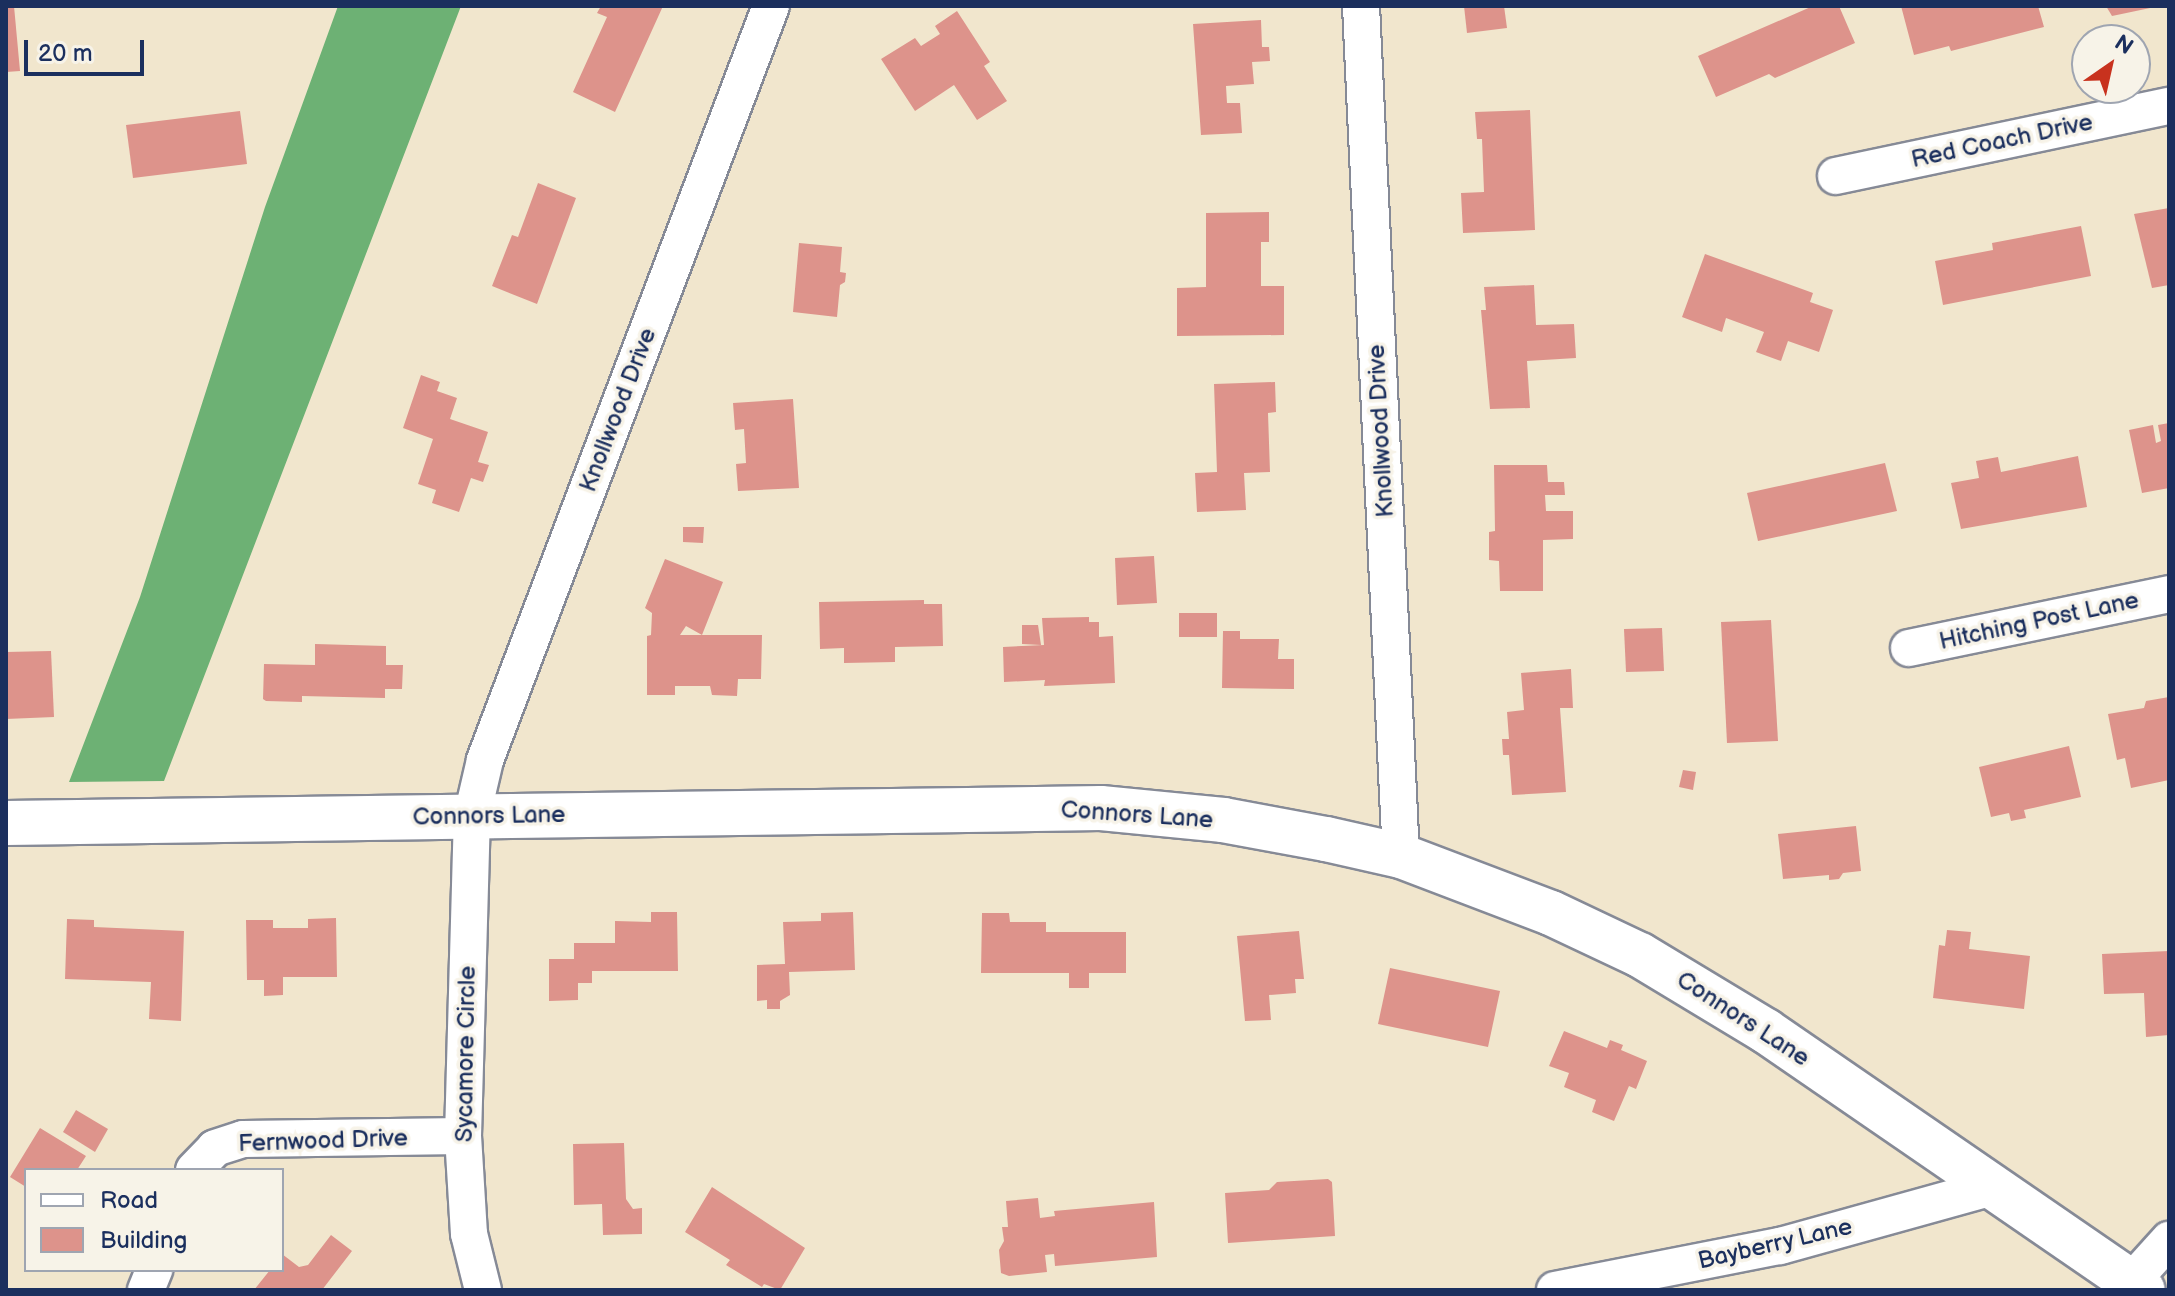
<!DOCTYPE html>
<style>
body{margin:0}
#map{position:relative;width:2175px;height:1296px;overflow:hidden;background:#f1e6cd;font-family:"Balsamiq Sans",sans-serif}
div>[style]{position:absolute}
.forest>*{inset:0;background:#6db174}
.building>*{inset:0;background:#dd938b}
.roads{filter:drop-shadow(2px 0 #868a96) drop-shadow(-2px 0 #868a96) drop-shadow(0 2px #868a96) drop-shadow(0 -2px #868a96)}
.minor>*{height:36px;margin:-18px;padding:0 18px;transform-origin:18px;border-radius:18px;background:#fff}
.tertiary>*{height:44px;margin:-22px;padding:0 22px;transform-origin:22px;border-radius:22px;background:#fff}
span{translate:-50% -50%;white-space:nowrap;text-align:center;line-height:1.15;-webkit-text-stroke:7px #f7f3e8;paint-order:stroke}
.street-label{font-size:24px;color:#1b2f5e}
.frame{position:absolute;inset:0;border:8px solid #1b2f5e;pointer-events:none}
.legend{position:absolute;left:24px;top:1168px;width:260px;height:104px;box-sizing:border-box;background:#f7f3e8;border:2px solid #9fa5b1;margin:0;padding:10px 14px;list-style:none;font-size:24px;color:#1b2f5e}
.legend li{display:flex;align-items:center;gap:16px;height:40px}
.legend b{width:40px;border:2px solid #9fa5b1}
.north{position:absolute;left:2071px;top:24px;width:80px;height:80px;box-sizing:border-box;background:#f7f3e8;border:2px solid #9fa5b1;border-radius:50%;rotate:34deg;font-size:22px;font-weight:700;line-height:32px;text-align:center;color:#1b2f5e}
.north::after{content:'';display:block;margin:auto;width:28px;height:36px;background:#c8321e;clip-path:polygon(50% 0,100% 100%,50% 72%,0 100%)}
.scale{position:absolute;left:24px;top:40px;width:120px;height:36px;box-sizing:border-box;border:4px solid #1b2f5e;border-top:0;padding-left:10px;font-size:24px;line-height:28px;white-space:nowrap;color:#1b2f5e;-webkit-text-stroke:6px #f7f3e8;paint-order:stroke}
</style>
<div id="map">
<div class="forest">
<div style="clip-path:polygon(338px 6px,461px 6px,164px 781px,69px 782px,140px 597px,265px 207px)"></div>
</div>
<div class="building">
<div style="clip-path:polygon(6px 6px,14px 6px,20px 71px,6px 72px)"></div>
<div style="clip-path:polygon(601px 6px,663px 6px,615px 112px,573px 92px,607px 17px,597px 13px)"></div>
<div style="clip-path:polygon(1464px 6px,1504px 6px,1507px 28px,1467px 33px)"></div>
<div style="clip-path:polygon(1813px 6px,1839px 6px,1855px 43px,1775px 78px,1769px 74px,1716px 97px,1698px 56px)"></div>
<div style="clip-path:polygon(1901px 6px,2038px 6px,2044px 27px,1951px 51px,1949px 46px,1914px 55px)"></div>
<div style="clip-path:polygon(2106px 6px,2155px 6px,2155px 7px,2112px 16px)"></div>
<div style="clip-path:polygon(957px 11px,990px 62px,984px 66px,1007px 101px,977px 120px,954px 85px,915px 111px,881px 59px,915px 38px,921px 46px,940px 34px,935px 26px)"></div>
<div style="clip-path:polygon(1261px 20px,1262px 47px,1269px 47px,1270px 61px,1252px 62px,1254px 84px,1226px 86px,1227px 103px,1240px 103px,1242px 133px,1201px 135px,1193px 24px)"></div>
<div style="clip-path:polygon(1530px 110px,1535px 230px,1463px 233px,1461px 193px,1484px 192px,1482px 139px,1477px 139px,1475px 112px)"></div>
<div style="clip-path:polygon(240px 111px,247px 164px,133px 178px,126px 125px)"></div>
<div style="clip-path:polygon(538px 183px,576px 198px,537px 304px,492px 286px,512px 235px,518px 237px)"></div>
<div style="clip-path:polygon(2169px 208px,2169px 285px,2152px 288px,2134px 214px)"></div>
<div style="clip-path:polygon(1269px 212px,1269px 242px,1261px 242px,1261px 286px,1284px 286px,1284px 335px,1177px 336px,1177px 288px,1206px 287px,1206px 213px)"></div>
<div style="clip-path:polygon(2081px 226px,2091px 276px,1943px 305px,1935px 261px,1993px 250px,1992px 243px)"></div>
<div style="clip-path:polygon(799px 243px,842px 247px,840px 272px,846px 273px,845px 282px,840px 285px,837px 317px,793px 312px)"></div>
<div style="clip-path:polygon(1705px 254px,1813px 293px,1810px 302px,1833px 310px,1819px 352px,1788px 341px,1781px 361px,1756px 352px,1764px 332px,1726px 318px,1722px 332px,1682px 317px)"></div>
<div style="clip-path:polygon(1534px 285px,1536px 325px,1574px 324px,1576px 358px,1527px 361px,1530px 408px,1490px 409px,1481px 310px,1486px 310px,1484px 287px)"></div>
<div style="clip-path:polygon(421px 375px,440px 382px,437px 391px,457px 398px,450px 419px,488px 432px,478px 462px,489px 465px,483px 482px,471px 478px,459px 512px,432px 503px,436px 490px,418px 484px,433px 439px,403px 428px)"></div>
<div style="clip-path:polygon(1275px 382px,1276px 412px,1268px 413px,1270px 472px,1244px 473px,1246px 510px,1197px 512px,1195px 473px,1217px 472px,1214px 384px)"></div>
<div style="clip-path:polygon(793px 399px,799px 488px,738px 491px,736px 464px,746px 463px,744px 429px,735px 430px,733px 403px)"></div>
<div style="clip-path:polygon(2169px 423px,2169px 488px,2142px 493px,2129px 430px,2153px 425px,2156px 443px,2161px 441px,2158px 425px)"></div>
<div style="clip-path:polygon(2078px 456px,2087px 507px,1961px 529px,1951px 483px,1979px 478px,1976px 461px,1998px 457px,2001px 472px)"></div>
<div style="clip-path:polygon(1885px 463px,1897px 511px,1758px 541px,1747px 493px)"></div>
<div style="clip-path:polygon(1494px 465px,1547px 465px,1548px 482px,1564px 482px,1565px 495px,1545px 495px,1546px 511px,1573px 511px,1573px 539px,1543px 540px,1543px 591px,1500px 591px,1499px 561px,1489px 560px,1489px 532px,1495px 531px)"></div>
<div style="clip-path:polygon(683px 527px,704px 527px,703px 543px,683px 542px)"></div>
<div style="clip-path:polygon(1154px 556px,1157px 603px,1117px 605px,1115px 558px)"></div>
<div style="clip-path:polygon(evenodd,665px 559px,723px 582px,702px 635px,762px 635px,761px 679px,738px 679px,737px 696px,712px 695px,710px 686px,675px 686px,675px 695px,647px 695px,647px 636px,651px 635px,652px 613px,645px 608px,665px 559px,686px 626px,702px 635px,680px 635px,686px 626px)"></div>
<div style="clip-path:polygon(924px 600px,924px 604px,942px 604px,943px 646px,895px 647px,895px 662px,844px 663px,844px 648px,820px 649px,819px 602px)"></div>
<div style="clip-path:polygon(1179px 613px,1217px 613px,1217px 637px,1179px 637px)"></div>
<div style="clip-path:polygon(1089px 617px,1089px 622px,1099px 622px,1099px 637px,1113px 636px,1115px 683px,1044px 686px,1045px 680px,1004px 682px,1003px 647px,1044px 645px,1042px 618px)"></div>
<div style="clip-path:polygon(1771px 620px,1778px 741px,1727px 743px,1721px 622px)"></div>
<div style="clip-path:polygon(1022px 625px,1038px 625px,1041px 645px,1022px 644px)"></div>
<div style="clip-path:polygon(1662px 628px,1664px 671px,1626px 672px,1624px 629px)"></div>
<div style="clip-path:polygon(1223px 631px,1240px 631px,1240px 639px,1279px 639px,1278px 659px,1294px 659px,1294px 689px,1222px 688px)"></div>
<div style="clip-path:polygon(315px 644px,386px 646px,386px 665px,403px 665px,402px 689px,385px 689px,385px 698px,302px 696px,302px 702px,266px 701px,263px 699px,264px 664px,315px 665px)"></div>
<div style="clip-path:polygon(51px 651px,54px 717px,6px 719px,6px 652px)"></div>
<div style="clip-path:polygon(1571px 669px,1573px 708px,1560px 708px,1566px 792px,1512px 795px,1509px 755px,1503px 755px,1502px 739px,1509px 739px,1507px 712px,1524px 710px,1521px 673px)"></div>
<div style="clip-path:polygon(2169px 697px,2169px 780px,2131px 788px,2125px 758px,2117px 760px,2108px 714px,2144px 708px,2146px 701px)"></div>
<div style="clip-path:polygon(2069px 746px,2081px 797px,2024px 810px,2026px 818px,2011px 821px,2009px 813px,1991px 817px,1979px 767px)"></div>
<div style="clip-path:polygon(1683px 770px,1696px 772px,1693px 790px,1679px 787px)"></div>
<div style="clip-path:polygon(1856px 826px,1861px 871px,1843px 873px,1839px 879px,1829px 880px,1829px 875px,1783px 879px,1778px 834px)"></div>
<div style="clip-path:polygon(651px 912px,677px 912px,678px 971px,592px 971px,592px 983px,578px 983px,578px 1000px,549px 1001px,549px 959px,574px 959px,574px 943px,615px 943px,615px 921px,651px 922px)"></div>
<div style="clip-path:polygon(853px 912px,855px 970px,789px 972px,790px 995px,780px 1001px,780px 1009px,767px 1009px,767px 1000px,757px 1001px,757px 965px,785px 964px,783px 922px,821px 921px,821px 913px)"></div>
<div style="clip-path:polygon(982px 913px,1009px 913px,1010px 922px,1046px 922px,1046px 932px,1126px 932px,1126px 973px,1089px 973px,1089px 988px,1069px 988px,1069px 973px,981px 973px)"></div>
<div style="clip-path:polygon(336px 918px,337px 977px,283px 977px,283px 995px,264px 996px,264px 980px,247px 980px,246px 920px,273px 920px,273px 928px,308px 928px,308px 919px)"></div>
<div style="clip-path:polygon(67px 919px,94px 920px,94px 927px,184px 931px,181px 1021px,149px 1019px,151px 982px,65px 979px)"></div>
<div style="clip-path:polygon(1947px 930px,1971px 932px,1969px 949px,2030px 956px,2024px 1009px,1933px 998px,1939px 945px,1945px 946px)"></div>
<div style="clip-path:polygon(1299px 931px,1304px 979px,1295px 979px,1296px 993px,1269px 995px,1271px 1020px,1245px 1021px,1237px 936px)"></div>
<div style="clip-path:polygon(2169px 951px,2169px 1035px,2146px 1037px,2144px 993px,2104px 994px,2102px 954px)"></div>
<div style="clip-path:polygon(1390px 968px,1500px 991px,1488px 1047px,1378px 1024px)"></div>
<div style="clip-path:polygon(1564px 1031px,1607px 1048px,1610px 1040px,1623px 1045px,1621px 1050px,1647px 1061px,1636px 1089px,1629px 1086px,1614px 1121px,1592px 1112px,1596px 1100px,1564px 1087px,1569px 1073px,1549px 1066px)"></div>
<div style="clip-path:polygon(76px 1110px,108px 1129px,95px 1152px,63px 1132px)"></div>
<div style="clip-path:polygon(40px 1128px,86px 1156px,77px 1170px,26px 1170px,26px 1187px,10px 1177px)"></div>
<div style="clip-path:polygon(624px 1143px,626px 1199px,633px 1209px,642px 1208px,642px 1234px,603px 1235px,602px 1204px,574px 1205px,573px 1144px)"></div>
<div style="clip-path:polygon(1328px 1179px,1332px 1182px,1335px 1236px,1228px 1243px,1225px 1193px,1269px 1190px,1277px 1182px)"></div>
<div style="clip-path:polygon(712px 1187px,805px 1248px,780px 1290px,764px 1284px,762px 1287px,726px 1265px,730px 1260px,685px 1232px)"></div>
<div style="clip-path:polygon(1038px 1198px,1040px 1218px,1055px 1216px,1054px 1211px,1154px 1202px,1157px 1257px,1055px 1266px,1054px 1254px,1045px 1255px,1047px 1272px,1009px 1276px,1001px 1273px,999px 1250px,1004px 1241px,1002px 1227px,1008px 1227px,1006px 1201px)"></div>
<div style="clip-path:polygon(331px 1235px,352px 1251px,322px 1290px,254px 1290px,270px 1270px,282px 1270px,282px 1254px,299px 1267px,308px 1265px)"></div>
</div>
<div class="roads">
<div class="minor">
<div style="left:1361px;top:6px;width:851px;rotate:87.31deg"></div>
<div style="left:1836px;top:176px;width:340px;rotate:-11.9deg"></div>
<div style="left:1909px;top:648px;width:266px;rotate:-11.7deg"></div>
<div style="left:194px;top:1170px;width:30px;rotate:-46deg"></div>
<div style="left:215px;top:1148px;width:29px;rotate:-18deg"></div>
<div style="left:243px;top:1139px;width:220px;rotate:-0.8deg"></div>
<div style="left:2131px;top:1282px;width:57px;rotate:-47.9deg"></div>
<div style="left:146px;top:1290px;width:22px;rotate:-68deg"></div>
<div style="left:483px;top:1290px;width:58px;rotate:-104deg"></div>
<div style="left:469px;top:1234px;width:98px;rotate:-93.5deg"></div>
<div style="left:463px;top:1136px;width:320px;rotate:-88.4deg"></div>
<div style="left:472px;top:816px;width:57px;rotate:-76.9deg"></div>
<div style="left:485px;top:760px;width:806px;rotate:-69.23deg"></div>
<div style="left:1555px;top:1290px;width:229px;rotate:-11.1deg"></div>
<div style="left:1780px;top:1246px;width:221px;rotate:-15.5deg"></div>
</div>
<div class="tertiary">
<div style="left:6px;top:823px;width:1095px;rotate:-0.78deg"></div>
<div style="left:1101px;top:808px;width:123px;rotate:5.6deg"></div>
<div style="left:1223px;top:820px;width:105px;rotate:10.5deg"></div>
<div style="left:1326px;top:839px;width:77px;rotate:12.8deg"></div>
<div style="left:1401px;top:856px;width:160px;rotate:20.8deg"></div>
<div style="left:1551px;top:913px;width:98px;rotate:25.3deg"></div>
<div style="left:1640px;top:955px;width:147px;rotate:31.1deg"></div>
<div style="left:1766px;top:1031px;width:457px;rotate:34.5deg"></div>
</div>
</div>
<div class="street-label">
<span style="left:2002px;top:141px;rotate:-12deg">Red Coach Drive</span>
<span style="left:618px;top:410px;rotate:-69deg">Knollwood Drive</span>
<span style="left:1381px;top:431px;rotate:-93deg">Knollwood Drive</span>
<span style="left:2039px;top:621px;rotate:-12deg">Hitching Post Lane</span>
<span style="left:1137px;top:815px;rotate:4deg">Connors Lane</span>
<span style="left:489px;top:816px;rotate:-1deg">Connors Lane</span>
<span style="left:1743px;top:1019px;rotate:33deg">Connors Lane</span>
<span style="left:466px;top:1054px;rotate:-89deg">Sycamore Circle</span>
<span style="left:323px;top:1141px;rotate:-2deg">Fernwood Drive</span>
<span style="left:1775px;top:1244px;rotate:-13deg">Bayberry Lane</span>
</div>
<div class="frame"></div>
<ul class="legend">
<li><b style="height:10px;background:#fff"></b>Road</li>
<li><b style="height:22px;background:#dd938b"></b>Building</li>
</ul>
<div class="north">N</div>
<div class="scale">20 m</div>
</div>
